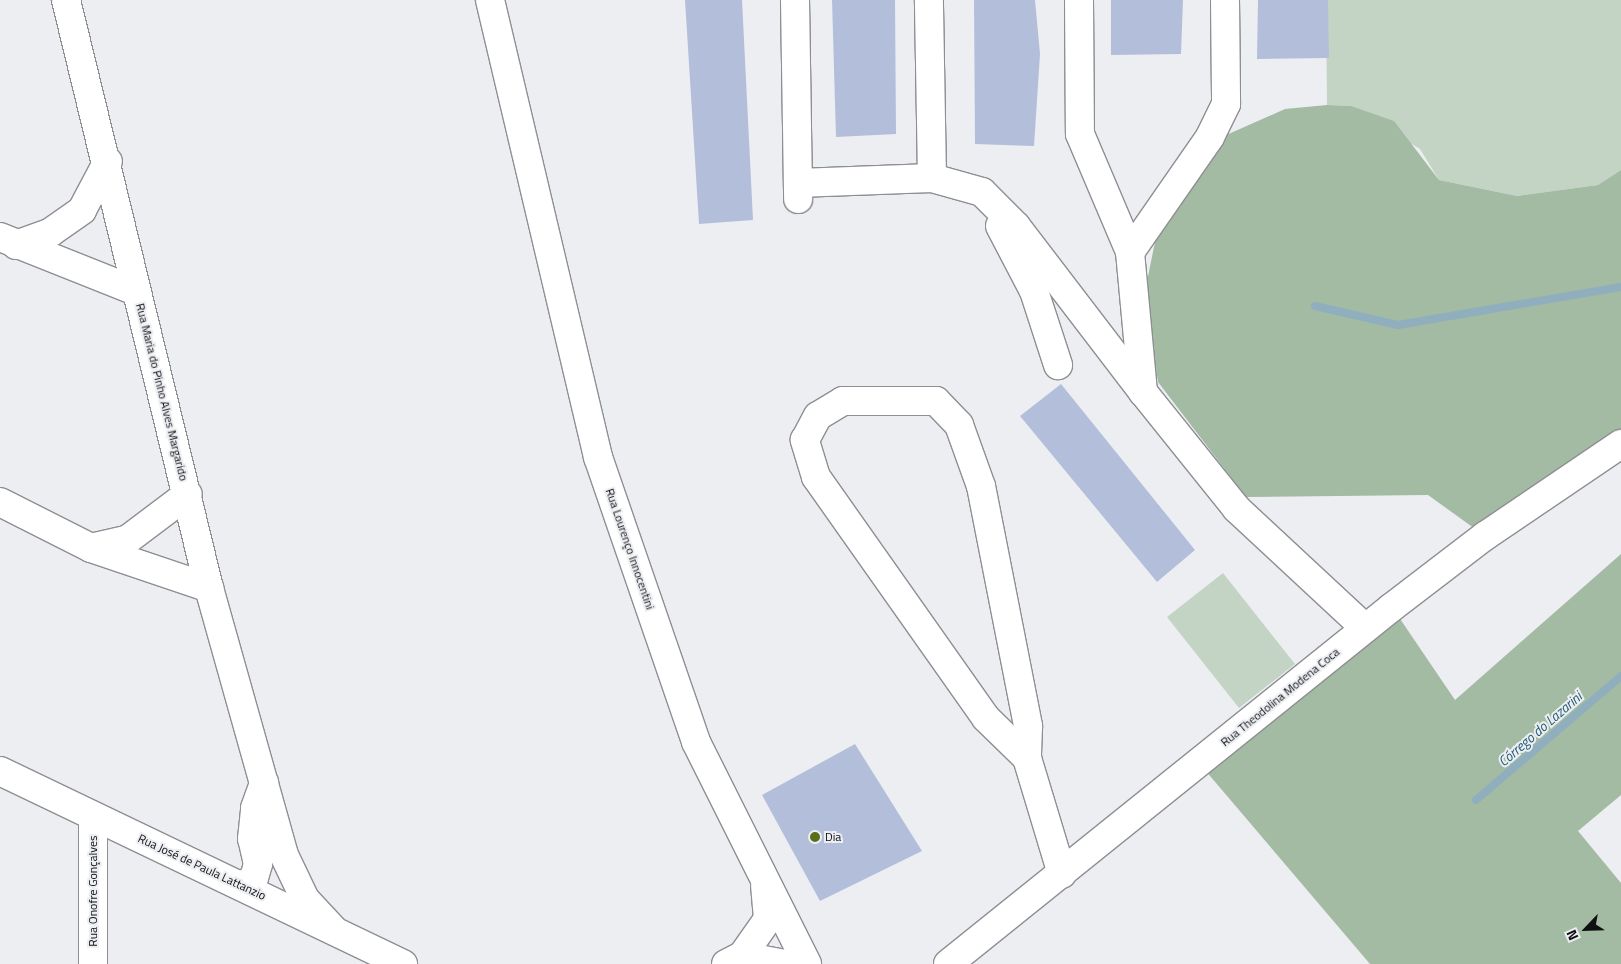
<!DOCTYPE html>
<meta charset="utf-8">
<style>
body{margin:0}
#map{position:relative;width:1621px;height:964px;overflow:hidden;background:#eceef2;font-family:"Titillium Web",sans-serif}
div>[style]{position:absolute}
.green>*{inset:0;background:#c4d4c4}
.forest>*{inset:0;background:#a3baa3}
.stream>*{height:8px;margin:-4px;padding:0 4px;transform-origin:4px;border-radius:4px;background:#90afbe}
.building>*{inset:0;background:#b3bfda}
.roads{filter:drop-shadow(1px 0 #8e8f93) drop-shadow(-1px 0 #8e8f93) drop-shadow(0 1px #8e8f93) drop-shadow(0 -1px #8e8f93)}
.minor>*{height:28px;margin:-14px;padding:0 14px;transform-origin:14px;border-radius:14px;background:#fff}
.major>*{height:28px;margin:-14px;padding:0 14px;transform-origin:14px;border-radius:14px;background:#fff}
.dots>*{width:14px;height:14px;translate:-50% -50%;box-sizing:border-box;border:2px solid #eceef2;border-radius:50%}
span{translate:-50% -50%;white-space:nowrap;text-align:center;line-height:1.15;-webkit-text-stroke:4px #eceef2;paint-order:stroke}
.street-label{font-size:12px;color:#0f0f11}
.poi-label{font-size:12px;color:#0f0f11}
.left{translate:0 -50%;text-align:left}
.water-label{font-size:14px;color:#225c73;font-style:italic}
.north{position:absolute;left:1561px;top:904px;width:50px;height:50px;-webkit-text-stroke:4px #eceef2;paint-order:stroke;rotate:246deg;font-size:14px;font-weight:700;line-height:20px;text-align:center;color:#0f0f11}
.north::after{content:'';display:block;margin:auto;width:18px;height:22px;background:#0f0f11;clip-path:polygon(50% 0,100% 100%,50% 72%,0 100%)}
</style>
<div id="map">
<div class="green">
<div style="clip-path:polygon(1326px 0,1621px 0,1621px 170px,1598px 185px,1517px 196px,1439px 180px,1420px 149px,1351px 106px,1327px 105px)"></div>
<div style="clip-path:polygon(1223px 573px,1295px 664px,1239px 708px,1167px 617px)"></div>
</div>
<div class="forest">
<div style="clip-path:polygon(1327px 105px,1351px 106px,1394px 121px,1439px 180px,1517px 196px,1598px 185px,1621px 170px,1621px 444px,1485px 536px,1428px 495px,1246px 497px,1158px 382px,1144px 296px,1155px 242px,1224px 136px,1285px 109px)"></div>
<div style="clip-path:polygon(1621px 554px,1621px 795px,1578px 831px,1621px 883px,1621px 964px,1370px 964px,1199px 763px,1392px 607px,1455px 700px)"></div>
</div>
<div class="stream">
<div style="left:1315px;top:306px;width:85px;rotate:12.9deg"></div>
<div style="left:1398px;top:325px;width:226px;rotate:-9.7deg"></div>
<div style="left:1476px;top:800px;width:191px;rotate:-40.5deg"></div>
</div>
<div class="building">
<div style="clip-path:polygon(685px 0,742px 0,753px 220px,699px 224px)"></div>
<div style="clip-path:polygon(832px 0,895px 0,896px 134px,836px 137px)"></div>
<div style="clip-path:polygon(974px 0,1035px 0,1040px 54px,1034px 146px,975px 144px)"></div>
<div style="clip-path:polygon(1111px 0,1183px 0,1181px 54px,1111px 55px)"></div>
<div style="clip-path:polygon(1258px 0,1328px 0,1329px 58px,1257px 59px)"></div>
<div style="clip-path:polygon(1061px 384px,1195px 550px,1157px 582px,1020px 416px)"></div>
<div style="clip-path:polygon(855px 744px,922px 851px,820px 901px,762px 795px)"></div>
</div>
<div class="roads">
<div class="minor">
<div style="left:66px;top:0;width:605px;rotate:76.33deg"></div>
<div style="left:209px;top:588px;width:277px;rotate:74.3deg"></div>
<div style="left:284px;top:855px;width:49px;rotate:64.5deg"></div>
<div style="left:305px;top:899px;width:41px;rotate:47deg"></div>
<div style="left:795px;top:0;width:199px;rotate:89.1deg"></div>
<div style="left:1079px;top:0;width:134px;rotate:89.6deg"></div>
<div style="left:1080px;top:134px;width:128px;rotate:67deg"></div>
<div style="left:1225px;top:0;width:104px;rotate:89.4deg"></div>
<div style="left:1226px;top:104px;width:37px;rotate:116deg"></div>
<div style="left:1210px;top:137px;width:140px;rotate:124.8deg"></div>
<div style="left:1130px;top:252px;width:141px;rotate:84.7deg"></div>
<div style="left:1143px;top:392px;width:150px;rotate:51.2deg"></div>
<div style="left:1237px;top:509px;width:175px;rotate:42.9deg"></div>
<div style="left:932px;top:178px;width:52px;rotate:15.6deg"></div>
<div style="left:982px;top:192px;width:48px;rotate:45deg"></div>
<div style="left:1016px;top:226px;width:209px;rotate:52.6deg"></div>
<div style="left:798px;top:183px;width:134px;rotate:-2.1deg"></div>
<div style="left:932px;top:178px;width:178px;rotate:-91deg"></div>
<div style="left:1000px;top:226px;width:73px;rotate:62.4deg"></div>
<div style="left:1034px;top:291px;width:78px;rotate:72deg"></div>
<div style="left:0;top:237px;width:146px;rotate:21.7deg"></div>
<div style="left:16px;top:245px;width:37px;rotate:-20deg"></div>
<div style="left:51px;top:232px;width:38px;rotate:-35deg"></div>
<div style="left:82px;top:210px;width:55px;rotate:-62deg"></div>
<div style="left:0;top:502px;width:102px;rotate:26.8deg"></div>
<div style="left:91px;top:548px;width:125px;rotate:18.7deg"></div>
<div style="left:91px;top:548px;width:37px;rotate:-13deg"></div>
<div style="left:127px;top:540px;width:76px;rotate:-37deg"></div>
<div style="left:1027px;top:758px;width:57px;rotate:-135.7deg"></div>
<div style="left:986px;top:718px;width:295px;rotate:-125.2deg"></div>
<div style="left:816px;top:477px;width:39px;rotate:-107deg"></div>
<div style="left:805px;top:440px;width:27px;rotate:-62deg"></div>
<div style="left:818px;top:416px;width:29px;rotate:-31deg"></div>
<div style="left:843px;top:401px;width:93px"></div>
<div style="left:936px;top:401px;width:33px;rotate:46deg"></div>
<div style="left:959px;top:425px;width:65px;rotate:70.2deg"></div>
<div style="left:981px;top:486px;width:245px;rotate:78.9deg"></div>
<div style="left:1028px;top:726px;width:32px;rotate:92deg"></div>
<div style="left:1027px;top:758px;width:121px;rotate:73.2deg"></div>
<div style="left:0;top:771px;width:447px;rotate:25.6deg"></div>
<div style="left:93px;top:817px;width:147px;rotate:90deg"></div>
<div style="left:244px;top:885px;width:12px;rotate:-35deg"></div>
<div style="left:254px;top:878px;width:15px;rotate:-74deg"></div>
<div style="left:258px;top:864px;width:26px;rotate:-103deg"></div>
<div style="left:252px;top:839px;width:31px;rotate:-84deg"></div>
<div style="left:255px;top:808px;width:27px;rotate:-70deg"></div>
<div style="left:948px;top:964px;width:570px;rotate:-38.8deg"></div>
<div style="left:1392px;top:607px;width:117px;rotate:-37.4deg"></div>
<div style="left:1485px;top:536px;width:164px;rotate:-34.1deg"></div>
</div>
<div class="major">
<div style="left:490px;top:0;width:470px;rotate:76.7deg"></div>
<div style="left:598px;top:457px;width:301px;rotate:71deg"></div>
<div style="left:696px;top:742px;width:248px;rotate:63.4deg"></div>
<div style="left:742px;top:956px;width:44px;rotate:10.5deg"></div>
<div style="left:726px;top:964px;width:18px;rotate:-27deg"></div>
<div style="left:742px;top:956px;width:45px;rotate:-54.9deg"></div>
<div style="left:768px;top:919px;width:33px;rotate:-95deg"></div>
</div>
</div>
<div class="dots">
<div style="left:815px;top:837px;background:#5b6d19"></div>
</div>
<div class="street-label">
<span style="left:162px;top:392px;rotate:76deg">Rua Maria do Pinho Alves Margarido</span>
<span style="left:630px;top:549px;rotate:71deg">Rua Lourenço Innocentini</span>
<span style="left:1280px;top:697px;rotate:-39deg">Rua Theodolina Modena Coca</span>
<span style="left:202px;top:867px;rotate:25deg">Rua José de Paula Lattanzio</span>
<span style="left:93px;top:891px;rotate:-90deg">Rua Onofre Gonçalves</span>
</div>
<div class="poi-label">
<span class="left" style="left:825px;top:837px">Dia</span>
</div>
<div class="water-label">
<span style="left:1540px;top:729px;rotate:-41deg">Córrego do Lazarini</span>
</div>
<div class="north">N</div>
</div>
